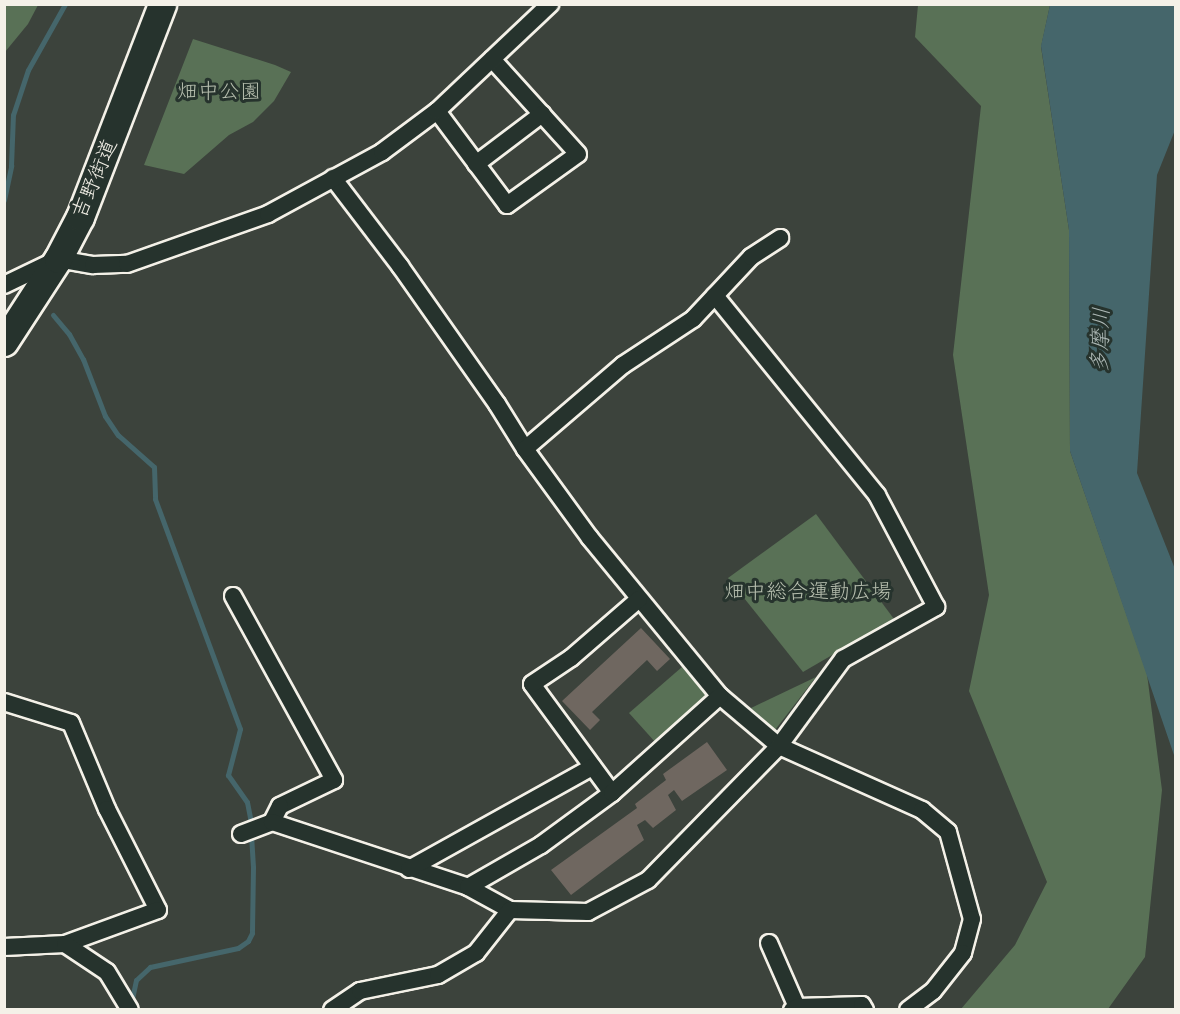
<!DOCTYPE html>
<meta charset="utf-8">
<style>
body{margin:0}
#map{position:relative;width:1180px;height:1014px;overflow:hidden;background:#3c433c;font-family:Mynerve,"Klee One",sans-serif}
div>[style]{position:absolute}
.green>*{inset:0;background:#597156}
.water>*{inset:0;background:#45666b}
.stream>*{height:5px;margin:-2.5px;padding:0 2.5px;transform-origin:2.5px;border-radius:2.5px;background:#45666b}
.building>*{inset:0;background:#6f6760}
.roads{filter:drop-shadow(2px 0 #f4f1e8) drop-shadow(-2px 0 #f4f1e8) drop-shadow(0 2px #f4f1e8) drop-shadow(0 -2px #f4f1e8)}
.minor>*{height:16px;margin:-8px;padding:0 8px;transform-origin:8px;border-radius:8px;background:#26332d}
.primary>*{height:27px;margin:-13.5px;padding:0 13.5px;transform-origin:13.5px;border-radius:13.5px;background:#26332d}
span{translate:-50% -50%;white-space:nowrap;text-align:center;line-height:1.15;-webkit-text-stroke:6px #26332d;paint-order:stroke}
.park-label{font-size:21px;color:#b6beae}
.street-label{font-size:21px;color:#f4f1e8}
.water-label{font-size:22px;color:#aeb9b6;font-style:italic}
.frame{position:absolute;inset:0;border:6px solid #f4f1e8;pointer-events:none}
</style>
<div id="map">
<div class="green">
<div style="clip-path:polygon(5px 4px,38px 5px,28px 24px,5px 52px)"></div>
<div style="clip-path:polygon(918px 5px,1050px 5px,1041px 47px,1069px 230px,1070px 451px,1147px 674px,1162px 790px,1145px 957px,1108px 1009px,961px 1009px,1015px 945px,1047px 882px,969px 691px,989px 595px,953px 355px,981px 106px,915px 37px)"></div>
<div style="clip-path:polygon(193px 39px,275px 65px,291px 72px,274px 101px,253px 122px,229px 135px,184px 174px,144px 165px)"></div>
<div style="clip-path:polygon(816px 514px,894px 619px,803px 672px,728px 578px)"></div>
<div style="clip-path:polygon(682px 667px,708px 697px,656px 743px,629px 713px)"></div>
<div style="clip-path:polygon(816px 677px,775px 730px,751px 708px)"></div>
</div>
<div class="water">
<div style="clip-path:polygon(1050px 5px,1175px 5px,1175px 130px,1157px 175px,1137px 473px,1175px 569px,1175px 758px,1070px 451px,1069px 230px,1041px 46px)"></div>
</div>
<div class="stream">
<div style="left:4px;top:200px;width:35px;rotate:-78deg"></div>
<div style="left:11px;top:166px;width:51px;rotate:-87.8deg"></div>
<div style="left:13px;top:115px;width:47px;rotate:-71.6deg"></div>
<div style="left:28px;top:70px;width:76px;rotate:-60.7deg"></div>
<div style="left:53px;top:315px;width:25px;rotate:50deg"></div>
<div style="left:69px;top:334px;width:29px;rotate:61deg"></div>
<div style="left:83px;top:359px;width:61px;rotate:68.9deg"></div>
<div style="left:105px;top:416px;width:23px;rotate:56deg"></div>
<div style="left:118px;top:435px;width:48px;rotate:41.6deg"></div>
<div style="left:154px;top:467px;width:32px;rotate:88deg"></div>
<div style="left:155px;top:499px;width:245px;rotate:69.7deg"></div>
<div style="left:240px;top:729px;width:48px;rotate:104.6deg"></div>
<div style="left:228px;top:775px;width:33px;rotate:55deg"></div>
<div style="left:247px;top:802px;width:16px;rotate:79deg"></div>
<div style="left:250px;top:818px;width:49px;rotate:86.5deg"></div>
<div style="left:253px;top:867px;width:66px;rotate:90.9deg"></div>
<div style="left:252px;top:933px;width:9px;rotate:117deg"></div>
<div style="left:248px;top:941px;width:12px;rotate:145deg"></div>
<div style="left:238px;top:948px;width:90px;rotate:167.8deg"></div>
<div style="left:150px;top:967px;width:19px;rotate:137deg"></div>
<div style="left:136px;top:980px;width:25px;rotate:102deg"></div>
</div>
<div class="building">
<div style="clip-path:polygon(641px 628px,670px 659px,657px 671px,647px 660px,592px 712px,600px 720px,590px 730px,562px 701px)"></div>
<div style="clip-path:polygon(707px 742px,727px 770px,682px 801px,674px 790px,668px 795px,676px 810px,653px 828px,645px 820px,637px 825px,644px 840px,571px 895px,551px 870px,637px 808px,635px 804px,666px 780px,663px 774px)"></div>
</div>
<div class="roads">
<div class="minor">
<div style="left:437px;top:111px;width:117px;rotate:53.3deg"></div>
<div style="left:507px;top:205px;width:87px;rotate:-35.7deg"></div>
<div style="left:578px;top:154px;width:128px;rotate:-132.2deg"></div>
<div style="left:476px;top:164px;width:83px;rotate:-37.1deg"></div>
<div style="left:333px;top:178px;width:111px;rotate:52.7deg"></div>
<div style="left:400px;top:266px;width:169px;rotate:54.9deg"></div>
<div style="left:497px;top:404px;width:53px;rotate:58.1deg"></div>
<div style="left:525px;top:449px;width:110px;rotate:53.9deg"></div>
<div style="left:590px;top:538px;width:205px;rotate:50.6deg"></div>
<div style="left:720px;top:696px;width:77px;rotate:40.3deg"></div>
<div style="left:779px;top:746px;width:157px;rotate:24.1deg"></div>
<div style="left:922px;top:810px;width:34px;rotate:40deg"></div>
<div style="left:948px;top:832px;width:90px;rotate:74.6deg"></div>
<div style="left:972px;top:919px;width:35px;rotate:105deg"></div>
<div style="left:963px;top:953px;width:48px;rotate:128.3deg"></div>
<div style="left:933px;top:991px;width:31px;rotate:143deg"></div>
<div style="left:4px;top:285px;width:60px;rotate:-25.7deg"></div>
<div style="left:58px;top:259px;width:36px;rotate:10deg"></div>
<div style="left:93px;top:265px;width:34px;rotate:-2deg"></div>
<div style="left:127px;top:264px;width:150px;rotate:-19.5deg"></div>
<div style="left:268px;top:214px;width:130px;rotate:-28.5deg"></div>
<div style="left:382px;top:152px;width:69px;rotate:-36.7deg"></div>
<div style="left:437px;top:111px;width:156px;rotate:-43.4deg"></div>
<div style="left:525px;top:449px;width:129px;rotate:-40.6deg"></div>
<div style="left:623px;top:365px;width:84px;rotate:-33.3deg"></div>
<div style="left:693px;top:319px;width:85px;rotate:-46.9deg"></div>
<div style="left:751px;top:257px;width:35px;rotate:-33deg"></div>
<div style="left:233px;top:596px;width:210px;rotate:61.2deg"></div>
<div style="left:334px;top:780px;width:60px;rotate:154.3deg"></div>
<div style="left:280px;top:806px;width:18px;rotate:117deg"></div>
<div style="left:4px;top:702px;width:70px;rotate:17.4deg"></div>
<div style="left:71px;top:723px;width:93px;rotate:67.3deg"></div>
<div style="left:107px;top:809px;width:113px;rotate:63.2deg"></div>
<div style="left:158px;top:910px;width:99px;rotate:159.9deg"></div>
<div style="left:612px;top:793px;width:135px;rotate:-126.3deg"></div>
<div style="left:532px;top:684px;width:47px;rotate:-33.7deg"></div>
<div style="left:571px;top:658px;width:90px;rotate:-40.9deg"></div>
<div style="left:241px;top:834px;width:33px;rotate:-21deg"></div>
<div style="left:272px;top:822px;width:206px;rotate:18.3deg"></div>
<div style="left:468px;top:887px;width:48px;rotate:28.7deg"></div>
<div style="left:510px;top:910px;width:78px;rotate:1.5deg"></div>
<div style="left:588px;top:912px;width:68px;rotate:-28.1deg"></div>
<div style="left:648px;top:880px;width:187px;rotate:-45.6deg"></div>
<div style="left:779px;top:746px;width:108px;rotate:-53.7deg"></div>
<div style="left:843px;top:659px;width:107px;rotate:-29.2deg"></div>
<div style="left:936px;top:607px;width:127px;rotate:-117.8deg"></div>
<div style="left:877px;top:495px;width:257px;rotate:-129.1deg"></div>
<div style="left:409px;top:869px;width:210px;rotate:-29.1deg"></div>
<div style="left:468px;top:887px;width:84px;rotate:-29.9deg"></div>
<div style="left:541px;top:845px;width:88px;rotate:-36.2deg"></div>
<div style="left:612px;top:793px;width:145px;rotate:-41.9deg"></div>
<div style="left:769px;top:943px;width:70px;rotate:66.4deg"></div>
<div style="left:4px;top:947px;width:61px;rotate:-2.8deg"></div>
<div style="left:65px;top:944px;width:50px;rotate:33.7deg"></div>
<div style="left:107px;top:972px;width:44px;rotate:58.8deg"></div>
<div style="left:332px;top:1010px;width:34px;rotate:-34deg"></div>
<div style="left:360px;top:991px;width:80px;rotate:-11.6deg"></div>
<div style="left:438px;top:975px;width:44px;rotate:-30.1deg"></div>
<div style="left:476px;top:953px;width:55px;rotate:-51.7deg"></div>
<div style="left:792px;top:1010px;width:6px;rotate:-31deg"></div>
<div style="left:797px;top:1007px;width:65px;rotate:-1.8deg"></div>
<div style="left:862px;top:1005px;width:6px;rotate:59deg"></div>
</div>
<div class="primary">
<div style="left:4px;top:342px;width:99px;rotate:-57deg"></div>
<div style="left:58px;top:259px;width:47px;rotate:-62.4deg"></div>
<div style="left:80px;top:217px;width:228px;rotate:-68.9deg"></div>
</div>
</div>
<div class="park-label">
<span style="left:219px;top:92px">畑中公園</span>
<span style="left:808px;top:592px">畑中総合運動広場</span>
</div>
<div class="street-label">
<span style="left:95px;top:179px;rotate:-67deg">吉野街道</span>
</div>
<div class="water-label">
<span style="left:1102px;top:340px;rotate:-88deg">多摩川</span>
</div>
<div class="frame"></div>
</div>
